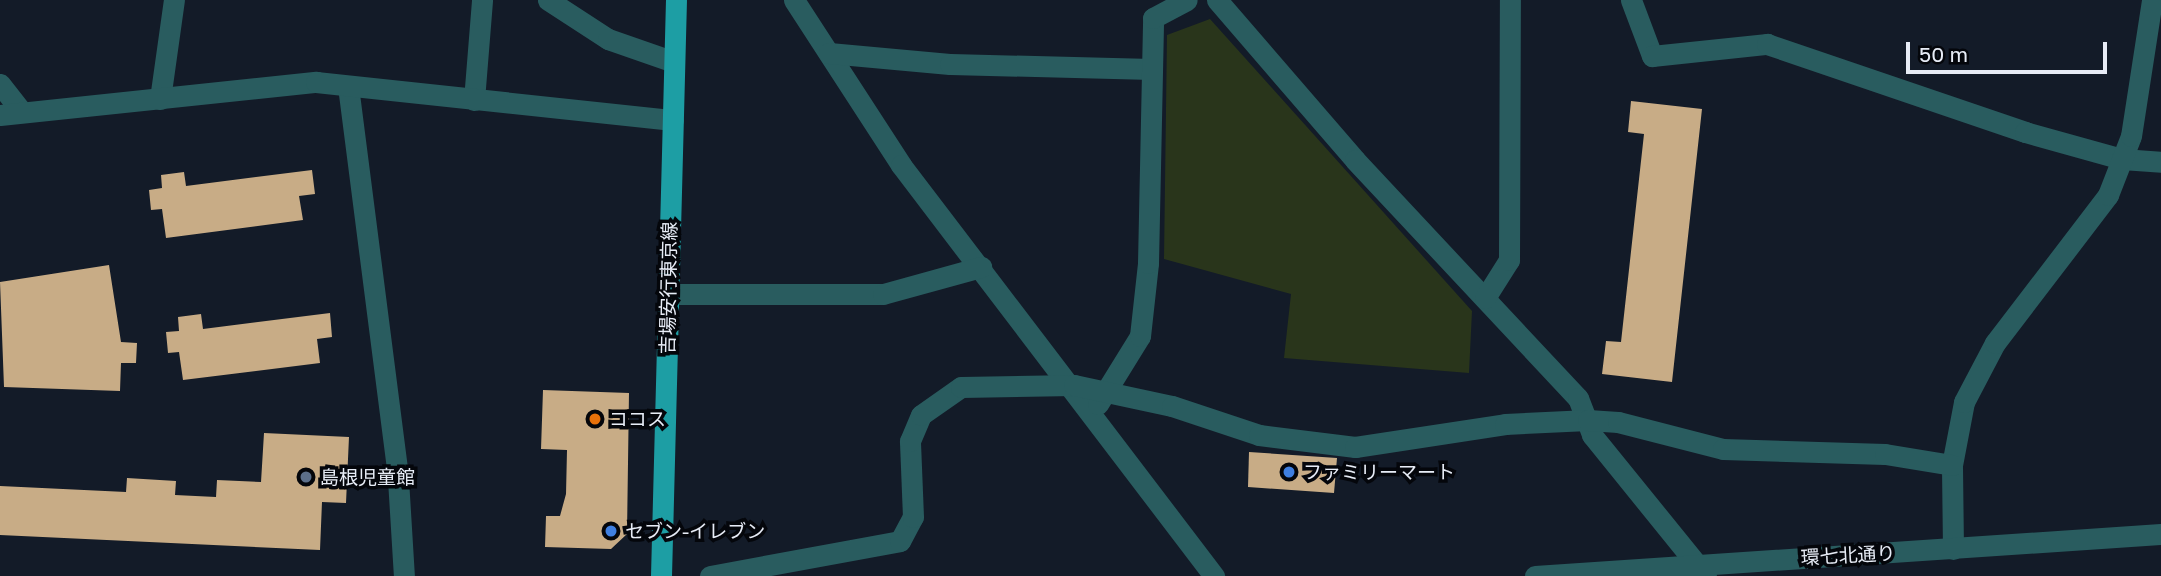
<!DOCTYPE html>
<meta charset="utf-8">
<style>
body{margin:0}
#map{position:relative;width:2161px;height:576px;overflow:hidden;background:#131b28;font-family:"Golos Text","Noto Sans JP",sans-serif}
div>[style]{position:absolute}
.green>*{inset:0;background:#29351b}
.building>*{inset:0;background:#c8ac86}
.minor>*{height:21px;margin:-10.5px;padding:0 10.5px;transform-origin:10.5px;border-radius:10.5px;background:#295c5f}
.major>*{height:21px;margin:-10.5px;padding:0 10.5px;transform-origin:10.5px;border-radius:10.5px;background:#1d9ea4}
.dots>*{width:19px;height:19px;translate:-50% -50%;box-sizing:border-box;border:4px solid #04060b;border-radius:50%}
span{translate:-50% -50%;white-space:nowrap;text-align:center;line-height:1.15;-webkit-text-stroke:7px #04060b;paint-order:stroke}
.street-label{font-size:19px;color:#e7ecf6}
.poi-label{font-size:19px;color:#e7ecf6}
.left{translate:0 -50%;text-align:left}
.scale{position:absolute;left:1906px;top:42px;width:201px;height:32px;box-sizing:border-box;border:4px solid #e7ecf6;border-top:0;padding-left:9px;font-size:21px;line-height:24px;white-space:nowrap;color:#e7ecf6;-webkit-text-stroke:5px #04060b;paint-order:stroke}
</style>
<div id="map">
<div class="green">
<div style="clip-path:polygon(1210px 19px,1472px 311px,1469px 373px,1284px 358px,1291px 294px,1164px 259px,1167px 35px)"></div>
</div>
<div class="building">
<div style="clip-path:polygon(1631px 101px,1702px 109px,1672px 382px,1602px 374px,1606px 341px,1621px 342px,1644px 134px,1628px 132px)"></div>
<div style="clip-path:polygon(312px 170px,315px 194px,299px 196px,303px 220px,166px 238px,162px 209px,151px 210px,149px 190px,162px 188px,161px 175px,184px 172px,186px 186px)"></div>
<div style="clip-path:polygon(109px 265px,121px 342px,137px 343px,136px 363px,121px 363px,120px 391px,4px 387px,0 282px)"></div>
<div style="clip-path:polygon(330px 313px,332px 337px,317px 339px,320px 363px,183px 380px,179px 352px,168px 353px,166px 332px,179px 331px,178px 317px,201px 314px,203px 329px)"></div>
<div style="clip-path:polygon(543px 390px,629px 393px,627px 534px,611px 549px,545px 547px,546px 516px,560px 516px,566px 494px,567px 450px,541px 449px)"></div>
<div style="clip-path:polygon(264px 433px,349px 437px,346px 503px,322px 502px,320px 550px,0 535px,0 486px,126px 492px,127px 478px,176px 481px,175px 495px,216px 497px,217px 480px,261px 482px)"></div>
<div style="clip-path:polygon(1249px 452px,1337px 458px,1334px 493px,1248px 487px)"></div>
</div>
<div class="minor">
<div style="left:548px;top:0;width:72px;rotate:33deg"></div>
<div style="left:608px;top:39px;width:70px;rotate:19.2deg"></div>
<div style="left:794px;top:0;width:197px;rotate:57deg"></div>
<div style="left:901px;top:165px;width:517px;rotate:52.71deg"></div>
<div style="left:1217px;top:0;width:211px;rotate:49.2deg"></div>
<div style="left:1355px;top:160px;width:326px;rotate:46.9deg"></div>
<div style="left:1578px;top:398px;width:40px;rotate:69deg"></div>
<div style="left:1592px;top:435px;width:181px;rotate:51deg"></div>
<div style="left:1631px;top:0;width:60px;rotate:69.4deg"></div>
<div style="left:1652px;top:56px;width:116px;rotate:-6deg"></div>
<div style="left:1767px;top:44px;width:273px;rotate:18.8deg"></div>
<div style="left:2025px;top:132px;width:101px;rotate:15.6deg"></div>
<div style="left:2122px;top:159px;width:39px;rotate:4deg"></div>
<div style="left:829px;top:53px;width:121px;rotate:5.2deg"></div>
<div style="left:950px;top:64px;width:202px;rotate:1.4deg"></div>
<div style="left:0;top:84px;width:34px;rotate:52deg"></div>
<div style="left:348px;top:86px;width:396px;rotate:82.7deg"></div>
<div style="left:398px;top:479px;width:97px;rotate:86.5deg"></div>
<div style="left:160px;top:99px;width:100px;rotate:-82deg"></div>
<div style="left:474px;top:100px;width:100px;rotate:-85.4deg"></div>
<div style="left:0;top:115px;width:318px;rotate:-6deg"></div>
<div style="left:316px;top:82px;width:359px;rotate:6.1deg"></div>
<div style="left:668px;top:294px;width:215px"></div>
<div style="left:883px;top:294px;width:102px;rotate:-15.4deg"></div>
<div style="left:1485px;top:298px;width:45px;rotate:-57.7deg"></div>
<div style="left:1509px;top:260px;width:260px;rotate:-89.8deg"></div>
<div style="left:1098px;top:404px;width:80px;rotate:-58.3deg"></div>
<div style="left:1140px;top:336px;width:73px;rotate:-83.7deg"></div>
<div style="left:1148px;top:263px;width:245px;rotate:-88.8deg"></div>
<div style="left:1153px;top:18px;width:38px;rotate:-28deg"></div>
<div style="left:1953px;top:549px;width:84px;rotate:-90.7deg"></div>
<div style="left:1952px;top:465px;width:64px;rotate:-79.2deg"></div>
<div style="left:1964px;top:402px;width:67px;rotate:-62.3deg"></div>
<div style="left:1995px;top:343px;width:186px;rotate:-52.6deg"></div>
<div style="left:2108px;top:195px;width:63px;rotate:-68.7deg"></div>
<div style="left:2131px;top:136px;width:138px;rotate:-81.2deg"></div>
<div style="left:710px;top:576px;width:193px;rotate:-10.4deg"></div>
<div style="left:900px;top:541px;width:27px;rotate:-62deg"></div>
<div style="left:913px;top:517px;width:76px;rotate:-92.3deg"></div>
<div style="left:910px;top:441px;width:28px;rotate:-67deg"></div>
<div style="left:921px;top:415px;width:49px;rotate:-35deg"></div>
<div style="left:961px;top:387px;width:113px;rotate:-1deg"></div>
<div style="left:1074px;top:385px;width:100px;rotate:12.1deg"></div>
<div style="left:1172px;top:406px;width:92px;rotate:18.4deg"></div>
<div style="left:1259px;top:435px;width:97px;rotate:7.1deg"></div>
<div style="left:1355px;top:447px;width:152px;rotate:-8.7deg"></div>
<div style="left:1505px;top:424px;width:83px;rotate:-2.8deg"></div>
<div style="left:1588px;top:420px;width:30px;rotate:4deg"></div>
<div style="left:1618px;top:422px;width:108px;rotate:14.4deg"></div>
<div style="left:1723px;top:449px;width:162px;rotate:1.8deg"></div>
<div style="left:1885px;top:454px;width:68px;rotate:9.3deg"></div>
<div style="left:1535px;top:576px;width:627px;rotate:-3.84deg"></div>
</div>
<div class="major">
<div style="left:661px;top:576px;width:576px;rotate:-88.51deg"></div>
</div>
<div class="dots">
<div style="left:595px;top:419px;background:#e8710a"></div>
<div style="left:1289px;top:472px;background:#3f7fe0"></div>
<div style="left:306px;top:477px;background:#5c6f8a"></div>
<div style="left:611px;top:531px;background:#3f7fe0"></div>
</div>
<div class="street-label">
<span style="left:668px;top:288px;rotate:-89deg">吉場安行東京線</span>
<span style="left:1848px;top:555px;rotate:-3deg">環七北通り</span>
</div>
<div class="poi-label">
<span class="left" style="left:609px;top:419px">ココス</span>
<span class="left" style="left:1303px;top:472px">ファミリーマート</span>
<span class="left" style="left:320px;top:477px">島根児童館</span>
<span class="left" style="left:625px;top:531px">セブン-イレブン</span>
</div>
<div class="scale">50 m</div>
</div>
